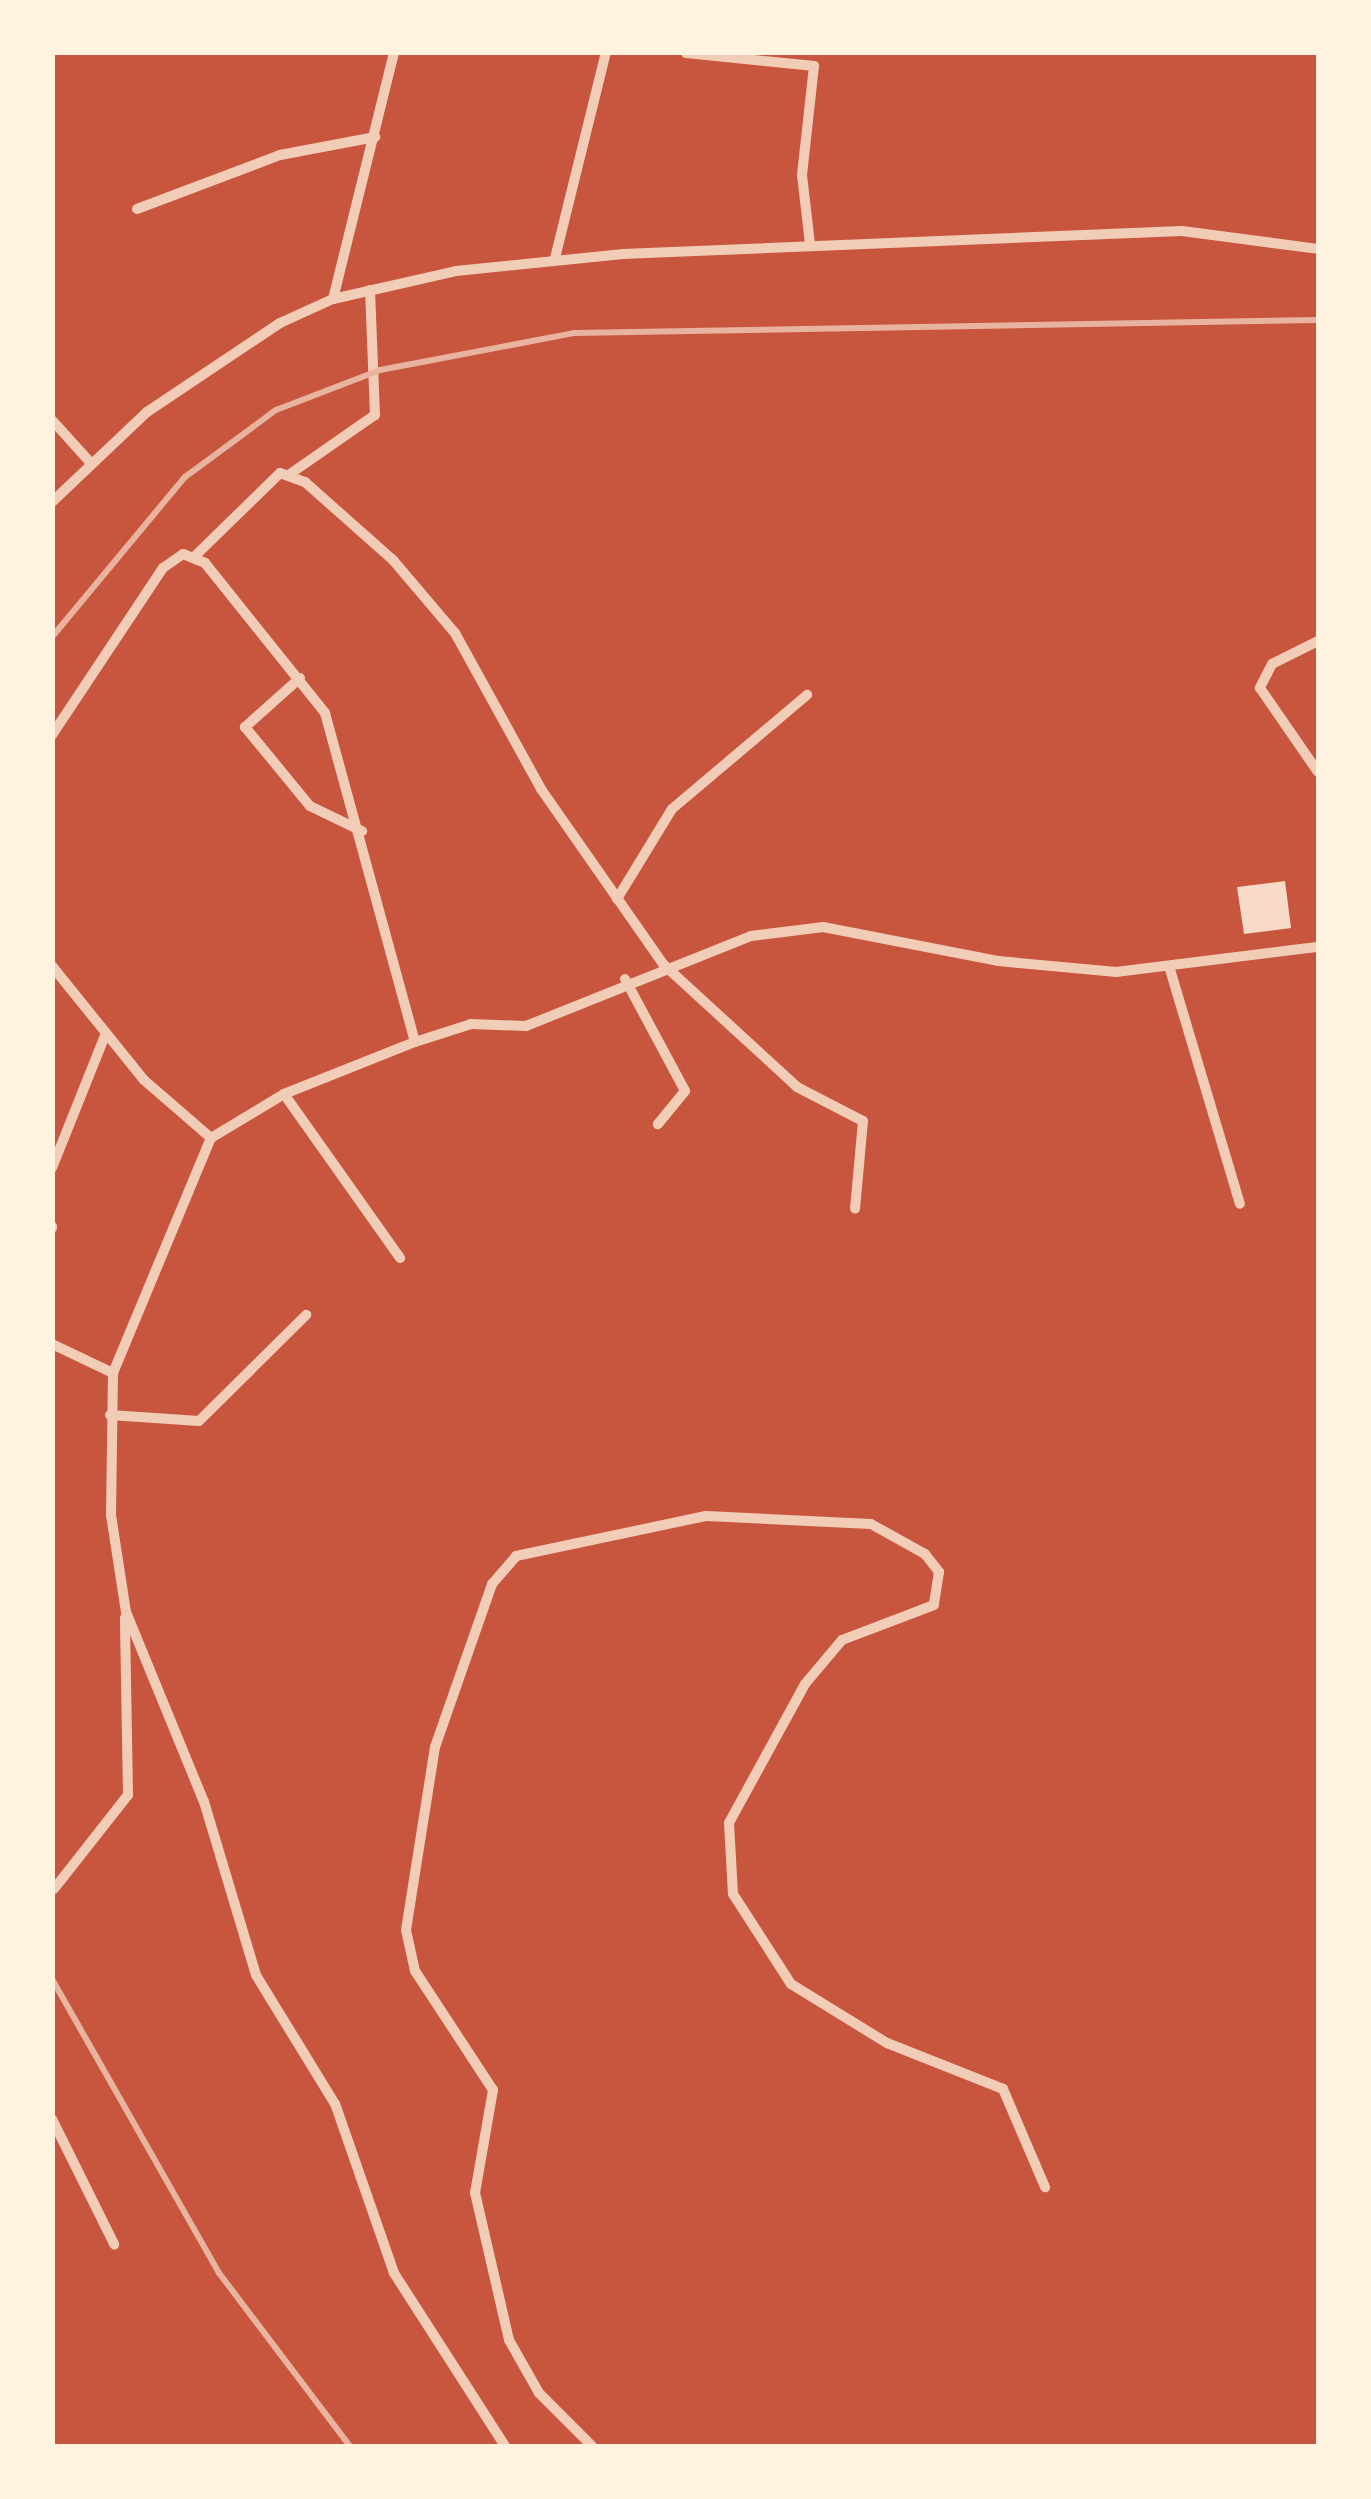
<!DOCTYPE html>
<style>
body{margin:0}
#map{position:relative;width:1371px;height:2499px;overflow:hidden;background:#c8553d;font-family:Manrope,sans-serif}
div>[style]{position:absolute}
.building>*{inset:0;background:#f7dbc8}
.minor>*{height:10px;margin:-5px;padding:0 5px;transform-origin:5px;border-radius:5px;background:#f1ccb7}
.rail>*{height:6px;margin:-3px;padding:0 3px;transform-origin:3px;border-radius:3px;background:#e9b49f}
span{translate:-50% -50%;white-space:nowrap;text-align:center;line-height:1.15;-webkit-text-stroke:10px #fff3e0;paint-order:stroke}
.frame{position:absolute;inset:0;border:55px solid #fff3e0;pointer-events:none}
</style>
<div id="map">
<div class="building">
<div style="clip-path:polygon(1285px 881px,1291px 928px,1244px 934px,1237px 887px)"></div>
</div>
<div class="minor">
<div style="left:686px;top:53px;width:129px;rotate:5.8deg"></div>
<div style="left:814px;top:66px;width:110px;rotate:96.3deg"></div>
<div style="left:802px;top:175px;width:69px;rotate:83.4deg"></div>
<div style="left:137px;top:209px;width:153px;rotate:-20.7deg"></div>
<div style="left:280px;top:155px;width:97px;rotate:-10.7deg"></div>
<div style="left:555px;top:258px;width:212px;rotate:-76.1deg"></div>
<div style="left:333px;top:299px;width:254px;rotate:-76.1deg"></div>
<div style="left:52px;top:420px;width:55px;rotate:47.9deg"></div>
<div style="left:290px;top:474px;width:103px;rotate:-34.8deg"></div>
<div style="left:375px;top:415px;width:125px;rotate:-92.3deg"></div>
<div style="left:52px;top:502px;width:131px;rotate:-43.5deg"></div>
<div style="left:147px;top:412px;width:160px;rotate:-33.8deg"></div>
<div style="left:280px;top:323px;width:58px;rotate:-24.4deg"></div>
<div style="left:333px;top:299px;width:126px;rotate:-12.8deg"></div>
<div style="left:456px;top:271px;width:168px;rotate:-5.8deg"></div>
<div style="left:623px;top:254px;width:559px;rotate:-2.36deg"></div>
<div style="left:1182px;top:231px;width:137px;rotate:7.5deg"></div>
<div style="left:195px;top:556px;width:119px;rotate:-44.3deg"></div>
<div style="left:280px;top:473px;width:27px;rotate:20deg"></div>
<div style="left:305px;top:482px;width:118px;rotate:41.6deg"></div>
<div style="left:393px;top:560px;width:96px;rotate:49.7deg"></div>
<div style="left:455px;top:633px;width:178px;rotate:61.1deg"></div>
<div style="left:541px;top:789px;width:213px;rotate:55.1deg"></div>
<div style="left:663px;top:964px;width:182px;rotate:42.5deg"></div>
<div style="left:797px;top:1087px;width:74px;rotate:27.3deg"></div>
<div style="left:863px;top:1121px;width:88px;rotate:95.2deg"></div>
<div style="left:1318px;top:641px;width:51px;rotate:153.4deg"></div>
<div style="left:1272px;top:664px;width:27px;rotate:117deg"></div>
<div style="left:1260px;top:688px;width:102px;rotate:55.4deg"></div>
<div style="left:300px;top:678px;width:74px;rotate:138.3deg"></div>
<div style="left:245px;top:727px;width:102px;rotate:50.6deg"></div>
<div style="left:310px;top:806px;width:58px;rotate:25.7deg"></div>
<div style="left:52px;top:735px;width:201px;rotate:-56.4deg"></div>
<div style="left:163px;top:568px;width:24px;rotate:-35deg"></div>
<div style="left:183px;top:554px;width:24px;rotate:22deg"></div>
<div style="left:205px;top:563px;width:192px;rotate:51.3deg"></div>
<div style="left:325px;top:713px;width:341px;rotate:74.7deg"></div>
<div style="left:617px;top:899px;width:105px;rotate:-58.6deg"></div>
<div style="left:672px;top:809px;width:177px;rotate:-40.2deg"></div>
<div style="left:52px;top:966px;width:146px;rotate:51.1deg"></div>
<div style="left:144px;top:1080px;width:89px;rotate:40.9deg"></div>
<div style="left:1169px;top:966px;width:248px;rotate:73.4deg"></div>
<div style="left:625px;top:979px;width:127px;rotate:61.8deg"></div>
<div style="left:685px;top:1091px;width:43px;rotate:129.3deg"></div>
<div style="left:284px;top:1094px;width:201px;rotate:54.7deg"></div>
<div style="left:52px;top:1168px;width:145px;rotate:-68.2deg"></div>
<div style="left:52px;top:1226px;width:2px;rotate:90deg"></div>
<div style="left:52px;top:1344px;width:68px;rotate:25.4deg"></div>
<div style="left:110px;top:1415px;width:89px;rotate:3.9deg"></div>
<div style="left:199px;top:1421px;width:151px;rotate:-44.7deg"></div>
<div style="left:54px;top:1889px;width:120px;rotate:-51.8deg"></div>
<div style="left:128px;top:1795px;width:177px;rotate:-91deg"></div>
<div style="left:52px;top:2119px;width:140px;rotate:63.6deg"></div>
<div style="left:505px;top:2446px;width:206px;rotate:-122.7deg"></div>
<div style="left:394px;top:2273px;width:179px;rotate:-109.2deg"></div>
<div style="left:335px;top:2104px;width:151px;rotate:-121.5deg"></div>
<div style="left:256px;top:1975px;width:181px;rotate:-106.7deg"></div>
<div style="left:204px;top:1802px;width:205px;rotate:-112.3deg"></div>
<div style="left:126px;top:1612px;width:98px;rotate:-98.8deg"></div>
<div style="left:111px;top:1515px;width:142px;rotate:-89.2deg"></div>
<div style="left:113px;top:1373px;width:255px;rotate:-67.4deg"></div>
<div style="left:211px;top:1138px;width:85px;rotate:-31.1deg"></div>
<div style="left:284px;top:1094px;width:141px;rotate:-21.7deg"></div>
<div style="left:415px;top:1042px;width:59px;rotate:-17.8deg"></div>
<div style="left:471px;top:1024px;width:55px;rotate:2.1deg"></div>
<div style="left:526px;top:1026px;width:242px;rotate:-21.8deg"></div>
<div style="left:751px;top:936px;width:73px;rotate:-7.1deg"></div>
<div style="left:823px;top:927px;width:178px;rotate:11deg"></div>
<div style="left:998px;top:961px;width:119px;rotate:5.3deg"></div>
<div style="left:1116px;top:972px;width:204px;rotate:-7.1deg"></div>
<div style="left:592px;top:2446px;width:75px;rotate:-135deg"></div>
<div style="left:539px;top:2393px;width:61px;rotate:-119.5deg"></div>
<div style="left:509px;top:2340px;width:151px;rotate:-103deg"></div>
<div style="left:475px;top:2193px;width:105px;rotate:-80.1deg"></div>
<div style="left:493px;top:2090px;width:142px;rotate:-123.2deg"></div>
<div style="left:415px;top:1971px;width:42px;rotate:-102.4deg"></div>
<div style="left:406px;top:1930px;width:185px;rotate:-81deg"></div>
<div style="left:435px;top:1747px;width:173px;rotate:-70.7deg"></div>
<div style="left:492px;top:1584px;width:37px;rotate:-49deg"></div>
<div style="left:516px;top:1556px;width:194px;rotate:-11.9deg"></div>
<div style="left:706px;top:1516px;width:165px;rotate:2.8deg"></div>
<div style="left:871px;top:1524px;width:62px;rotate:29.1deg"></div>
<div style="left:925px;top:1554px;width:23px;rotate:52deg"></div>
<div style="left:939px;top:1572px;width:33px;rotate:99deg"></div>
<div style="left:934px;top:1605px;width:98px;rotate:159.2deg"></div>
<div style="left:842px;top:1640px;width:57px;rotate:130.1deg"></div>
<div style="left:805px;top:1684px;width:158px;rotate:118.7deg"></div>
<div style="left:729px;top:1823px;width:71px;rotate:86.8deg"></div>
<div style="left:733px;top:1894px;width:107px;rotate:57.2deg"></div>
<div style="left:791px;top:1984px;width:113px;rotate:31.6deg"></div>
<div style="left:887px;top:2043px;width:125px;rotate:21.6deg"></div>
<div style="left:1003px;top:2089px;width:107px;rotate:66.8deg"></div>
</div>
<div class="rail">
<div style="left:52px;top:637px;width:208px;rotate:-50.3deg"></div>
<div style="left:185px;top:477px;width:113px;rotate:-36.4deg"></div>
<div style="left:276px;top:410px;width:111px;rotate:-21deg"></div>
<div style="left:380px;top:370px;width:197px;rotate:-10.8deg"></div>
<div style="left:574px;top:333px;width:744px;rotate:-1deg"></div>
<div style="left:52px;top:1979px;width:338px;rotate:60.4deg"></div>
<div style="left:219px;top:2273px;width:217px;rotate:52.9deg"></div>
</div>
<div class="frame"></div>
</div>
